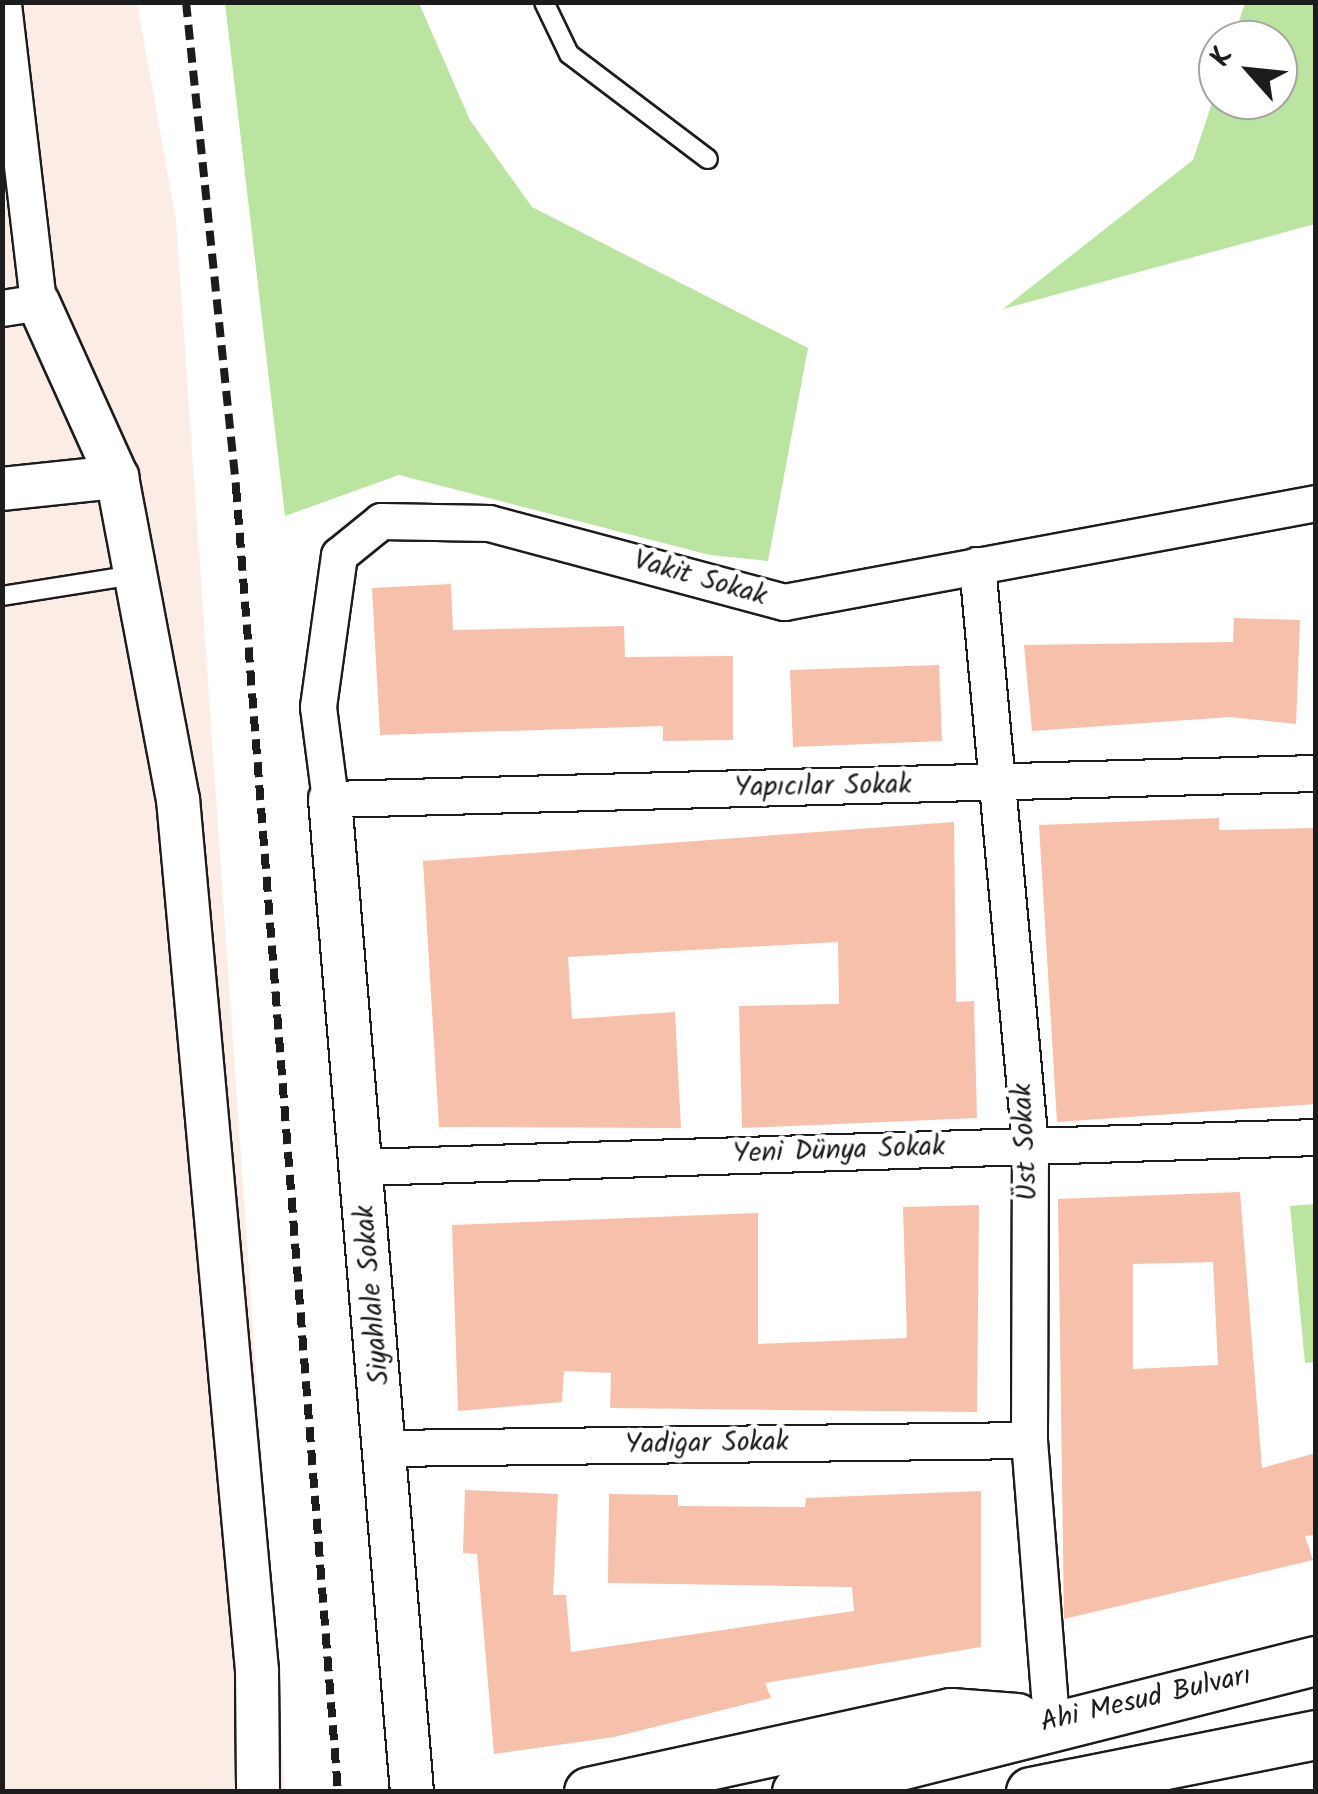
<!DOCTYPE html>
<meta charset="utf-8">
<style>
body{margin:0}
#map{position:relative;width:1318px;height:1794px;overflow:hidden;background:#fff;font-family:Kalam,sans-serif}
div>[style]{position:absolute}
.built>*{inset:0;background:#fcece6}
.green>*{inset:0;background:#bbe4a0}
.building>*{inset:0;background:#f6c0aa}
.roads{filter:drop-shadow(2px 0 #1c1c1c) drop-shadow(-2px 0 #1c1c1c) drop-shadow(0 2px #1c1c1c) drop-shadow(0 -2px #1c1c1c)}
.service>*{height:18px;margin:-9px;padding:0 9px;transform-origin:9px;border-radius:9px;background:#fff}
.minor>*{height:35px;margin:-17.5px;padding:0 17.5px;transform-origin:17.5px;border-radius:17.5px;background:#fff}
.tertiary>*{height:42px;margin:-21px;padding:0 21px;transform-origin:21px;border-radius:21px;background:#fff}
.secondary>*{height:48px;margin:-24px;padding:0 24px;transform-origin:24px;border-radius:24px;background:#fff}
.rail>*{height:8px;margin-top:-4px;transform-origin:0;background:repeating-linear-gradient(90deg,#1c1c1c 0 15px,transparent 0 23px)}
span{translate:-50% -50%;white-space:nowrap;text-align:center;line-height:1.15;-webkit-text-stroke:9px #fff;paint-order:stroke}
.street-label{font-size:28px;color:#1c1c1c}
.frame{position:absolute;inset:0;border:5px solid #1c1c1c;pointer-events:none}
.north{position:absolute;left:1198px;top:20px;width:100px;height:100px;box-sizing:border-box;background:#fff;border:2px solid #a4a4a4;border-radius:50%;rotate:297deg;font-size:28px;font-weight:700;line-height:40px;text-align:center;color:#1c1c1c}
.north::after{content:'';display:block;margin:auto;width:35px;height:45px;background:#1c1c1c;clip-path:polygon(50% 0,100% 100%,50% 72%,0 100%)}
</style>
<div id="map">
<div class="built">
<div style="clip-path:polygon(3px 3px,137px 3px,176px 221px,285px 1791px,3px 1792px)"></div>
</div>
<div class="green">
<div style="clip-path:polygon(225px 3px,419px 3px,470px 120px,532px 207px,808px 348px,768px 561px,710px 555px,399px 475px,285px 516px)"></div>
<div style="clip-path:polygon(1245px 3px,1315px 3px,1315px 224px,1003px 309px,1193px 160px,1218px 85px,1218px 100px,1278px 100px,1278px 40px,1233px 40px)"></div>
<div style="clip-path:polygon(1315px 1204px,1315px 1362px,1305px 1363px,1290px 1206px)"></div>
</div>
<div class="building">
<div style="clip-path:polygon(451px 584px,453px 630px,624px 626px,625px 657px,733px 656px,733px 740px,663px 741px,663px 726px,380px 735px,372px 588px)"></div>
<div style="clip-path:polygon(1234px 618px,1300px 620px,1296px 724px,1230px 717px,1032px 731px,1024px 645px,1233px 642px)"></div>
<div style="clip-path:polygon(939px 665px,942px 741px,793px 747px,790px 670px)"></div>
<div style="clip-path:polygon(1219px 818px,1219px 830px,1314px 828px,1316px 1104px,1057px 1122px,1039px 825px)"></div>
<div style="clip-path:polygon(954px 822px,956px 1002px,974px 1001px,977px 1118px,742px 1128px,739px 1006px,839px 1004px,838px 942px,568px 957px,572px 1019px,675px 1012px,681px 1128px,439px 1127px,423px 861px)"></div>
<div style="clip-path:polygon(evenodd,1240px 1192px,1262px 1468px,1316px 1453px,1316px 1535px,1305px 1536px,1313px 1560px,1064px 1619px,1058px 1199px,1240px 1192px,1213px 1262px,1218px 1365px,1133px 1369px,1133px 1264px,1213px 1262px)"></div>
<div style="clip-path:polygon(979px 1205px,977px 1412px,610px 1408px,611px 1373px,564px 1371px,562px 1402px,458px 1411px,452px 1225px,758px 1213px,758px 1344px,907px 1338px,903px 1207px)"></div>
<div style="clip-path:polygon(465px 1490px,558px 1494px,553px 1595px,566px 1595px,571px 1652px,854px 1611px,852px 1587px,608px 1583px,609px 1494px,678px 1495px,678px 1506px,805px 1507px,806px 1498px,981px 1491px,981px 1647px,765px 1683px,771px 1698px,614px 1737px,494px 1754px,477px 1554px,463px 1553px)"></div>
</div>
<div class="roads">
<div class="service">
<div style="left:544px;top:2px;width:58px;rotate:64.3deg"></div>
<div style="left:569px;top:54px;width:174px;rotate:37.1deg"></div>
<div style="left:2px;top:596px;width:135px;rotate:-9deg"></div>
</div>
<div class="minor">
<div style="left:2px;top:308px;width:36px;rotate:-9deg"></div>
<div style="left:38px;top:302px;width:302px;rotate:-96.7deg"></div>
<div style="left:1316px;top:503px;width:541px;rotate:169.46deg"></div>
<div style="left:784px;top:602px;width:305px;rotate:-165deg"></div>
<div style="left:489px;top:523px;width:108px;rotate:-178.9deg"></div>
<div style="left:381px;top:521px;width:54px;rotate:141deg"></div>
<div style="left:339px;top:555px;width:153px;rotate:97.9deg"></div>
<div style="left:318px;top:707px;width:93px;rotate:82.6deg"></div>
<div style="left:330px;top:799px;width:986px;rotate:-1.51deg"></div>
<div style="left:977px;top:565px;width:582px;rotate:84.78deg"></div>
<div style="left:1030px;top:1145px;width:295px;rotate:90.2deg"></div>
<div style="left:1029px;top:1440px;width:282px;rotate:85.5deg"></div>
<div style="left:362px;top:1167px;width:954px;rotate:-1.8deg"></div>
<div style="left:385px;top:1448px;width:644px;rotate:-0.71deg"></div>
</div>
<div class="tertiary">
<div style="left:38px;top:302px;width:192px;rotate:65.7deg"></div>
<div style="left:117px;top:477px;width:328px;rotate:79.3deg"></div>
<div style="left:178px;top:799px;width:876px;rotate:84.82deg"></div>
<div style="left:257px;top:1671px;width:121px;rotate:89.5deg"></div>
<div style="left:2px;top:489px;width:116px;rotate:-6deg"></div>
<div style="left:330px;top:799px;width:996px;rotate:85.28deg"></div>
</div>
<div class="secondary">
<div style="left:589px;top:1792px;width:371px;rotate:-12.3deg"></div>
<div style="left:951px;top:1713px;width:66px;rotate:4.3deg"></div>
<div style="left:797px;top:1792px;width:535px;rotate:-14.17deg"></div>
<div style="left:1031px;top:1792px;width:291px;rotate:-11.3deg"></div>
</div>
</div>
<div class="rail">
<div style="left:186px;top:2px;width:488px;rotate:84.1deg"></div>
<div style="left:236px;top:487px;width:1309px;rotate:85.53deg"></div>
</div>
<div class="street-label">
<span style="left:700px;top:579px;rotate:16deg">Vakit Sokak</span>
<span style="left:823px;top:787px;rotate:-1deg">Yapıcılar Sokak</span>
<span style="left:1026px;top:1142px;rotate:-93deg">Üst Sokak</span>
<span style="left:839px;top:1151px;rotate:-2deg">Yeni Dünya Sokak</span>
<span style="left:373px;top:1295px;rotate:-95deg">Siyahlale Sokak</span>
<span style="left:707px;top:1444px;rotate:-1deg">Yadigar Sokak</span>
<span style="left:1146px;top:1700px;rotate:-13deg">Ahi Mesud Bulvarı</span>
</div>
<div class="frame"></div>
<div class="north">K</div>
</div>
